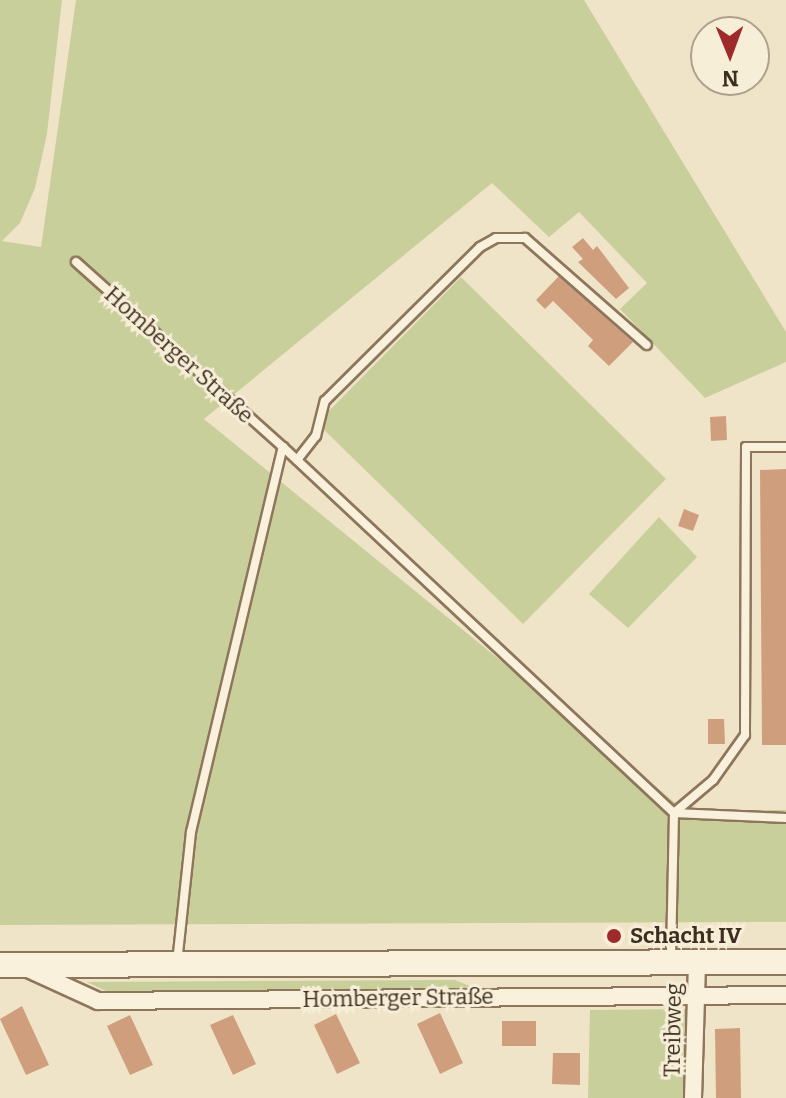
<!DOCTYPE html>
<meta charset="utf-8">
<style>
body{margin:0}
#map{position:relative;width:786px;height:1098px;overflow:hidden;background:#f0e4c8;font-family:Bitter,serif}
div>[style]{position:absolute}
.green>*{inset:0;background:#c9cf9b}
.building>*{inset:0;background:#cf9f7d}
.roads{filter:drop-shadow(2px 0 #8d765c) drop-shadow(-2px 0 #8d765c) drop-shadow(0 2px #8d765c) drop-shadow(0 -2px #8d765c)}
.lane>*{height:8px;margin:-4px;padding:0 4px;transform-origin:4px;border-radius:4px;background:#faf1dc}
.street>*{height:16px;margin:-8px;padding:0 8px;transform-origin:8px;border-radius:8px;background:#faf1dc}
.secondary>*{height:24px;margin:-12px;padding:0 12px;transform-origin:12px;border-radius:12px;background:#faf1dc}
.dots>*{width:22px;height:22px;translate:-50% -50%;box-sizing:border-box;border:4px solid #f7eed8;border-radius:50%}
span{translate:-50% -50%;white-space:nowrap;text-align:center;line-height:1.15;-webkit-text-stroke:6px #f7eed8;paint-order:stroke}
.street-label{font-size:22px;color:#3d2e20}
.poi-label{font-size:22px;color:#3d2e20;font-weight:700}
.left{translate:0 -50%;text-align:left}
.north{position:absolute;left:690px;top:16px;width:80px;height:80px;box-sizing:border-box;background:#f7eed8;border:2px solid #ada18e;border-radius:50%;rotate:179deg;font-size:22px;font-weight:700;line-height:32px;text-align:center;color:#3d2e20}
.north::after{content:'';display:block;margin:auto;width:28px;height:36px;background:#9e2a2b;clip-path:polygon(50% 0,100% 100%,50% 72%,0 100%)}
</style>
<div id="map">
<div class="green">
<div style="clip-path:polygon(0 0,62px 0,47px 134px,35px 188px,20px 223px,2px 241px,41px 247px,76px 0,584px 0,786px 332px,786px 362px,705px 398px,620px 309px,647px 283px,579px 212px,549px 237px,492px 183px,204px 419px,684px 810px,786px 810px,786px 922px,0 925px)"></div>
<div style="clip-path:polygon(461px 277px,666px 479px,523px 624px,317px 423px)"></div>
<div style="clip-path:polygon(659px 517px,697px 557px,628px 628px,589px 594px)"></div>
<div style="clip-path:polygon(455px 980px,477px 989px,106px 991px,87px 982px)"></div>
<div style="clip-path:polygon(686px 1009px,686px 1098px,588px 1098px,590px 1010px)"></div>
</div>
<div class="building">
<div style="clip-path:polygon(583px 238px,593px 250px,597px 246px,629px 288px,616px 299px,578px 262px,583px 259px,572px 247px)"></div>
<div style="clip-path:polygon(559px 276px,633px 342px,609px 366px,588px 346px,593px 340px,553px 301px,545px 309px,536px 300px)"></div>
<div style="clip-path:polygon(726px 416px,727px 440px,711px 441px,710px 417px)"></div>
<div style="clip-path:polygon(786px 469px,786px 745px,762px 745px,760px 470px)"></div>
<div style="clip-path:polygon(684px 509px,699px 515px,693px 531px,678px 526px)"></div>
<div style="clip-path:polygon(708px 719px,724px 719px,725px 744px,708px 744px)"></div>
<div style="clip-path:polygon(22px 1006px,49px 1065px,26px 1075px,0 1019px)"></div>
<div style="clip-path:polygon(440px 1013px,463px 1063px,440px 1074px,417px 1024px)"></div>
<div style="clip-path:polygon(336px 1014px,360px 1063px,337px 1074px,314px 1025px)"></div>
<div style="clip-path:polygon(130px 1015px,153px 1065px,130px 1075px,107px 1026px)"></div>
<div style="clip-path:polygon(233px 1015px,256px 1064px,233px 1075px,210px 1025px)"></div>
<div style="clip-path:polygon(502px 1021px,536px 1021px,536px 1046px,502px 1046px)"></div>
<div style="clip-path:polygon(740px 1028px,741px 1098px,716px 1098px,715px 1029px)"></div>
<div style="clip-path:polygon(553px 1053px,580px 1053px,580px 1085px,552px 1084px)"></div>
</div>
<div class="roads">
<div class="lane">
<div style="left:76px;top:262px;width:278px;rotate:41.8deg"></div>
<div style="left:283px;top:447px;width:536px;rotate:43.11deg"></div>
<div style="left:674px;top:813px;width:148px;rotate:91.2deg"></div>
<div style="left:786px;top:447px;width:40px;rotate:180deg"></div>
<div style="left:746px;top:447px;width:288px;rotate:90.2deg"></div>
<div style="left:745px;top:735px;width:55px;rotate:125.4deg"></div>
<div style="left:713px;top:780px;width:51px;rotate:139.8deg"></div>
<div style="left:674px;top:813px;width:112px;rotate:2.6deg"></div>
<div style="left:297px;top:460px;width:31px;rotate:-52deg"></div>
<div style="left:316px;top:436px;width:36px;rotate:-76deg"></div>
<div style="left:325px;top:401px;width:218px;rotate:-44.8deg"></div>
<div style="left:480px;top:247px;width:18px;rotate:-29deg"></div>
<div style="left:496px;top:238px;width:29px"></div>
<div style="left:525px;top:238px;width:162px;rotate:41.3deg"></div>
<div style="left:177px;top:963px;width:132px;rotate:-83.9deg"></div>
<div style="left:191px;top:832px;width:396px;rotate:-76.6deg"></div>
</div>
<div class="street">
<div style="left:26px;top:968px;width:79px;rotate:24.6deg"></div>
<div style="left:98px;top:1001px;width:688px;rotate:-0.5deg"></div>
<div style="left:693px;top:1098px;width:136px;rotate:-88.3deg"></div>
</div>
<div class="secondary">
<div style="left:0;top:965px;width:786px;rotate:-0.22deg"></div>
</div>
</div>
<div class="dots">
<div style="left:614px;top:936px;background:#9e2a2b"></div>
</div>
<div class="street-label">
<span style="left:179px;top:355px;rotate:42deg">Homberger Straße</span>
<span style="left:398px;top:998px;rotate:-1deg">Homberger Straße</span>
<span style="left:673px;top:1030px;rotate:-89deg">Treibweg</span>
</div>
<div class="poi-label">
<span class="left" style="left:630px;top:936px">Schacht IV</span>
</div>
<div class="north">N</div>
</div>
